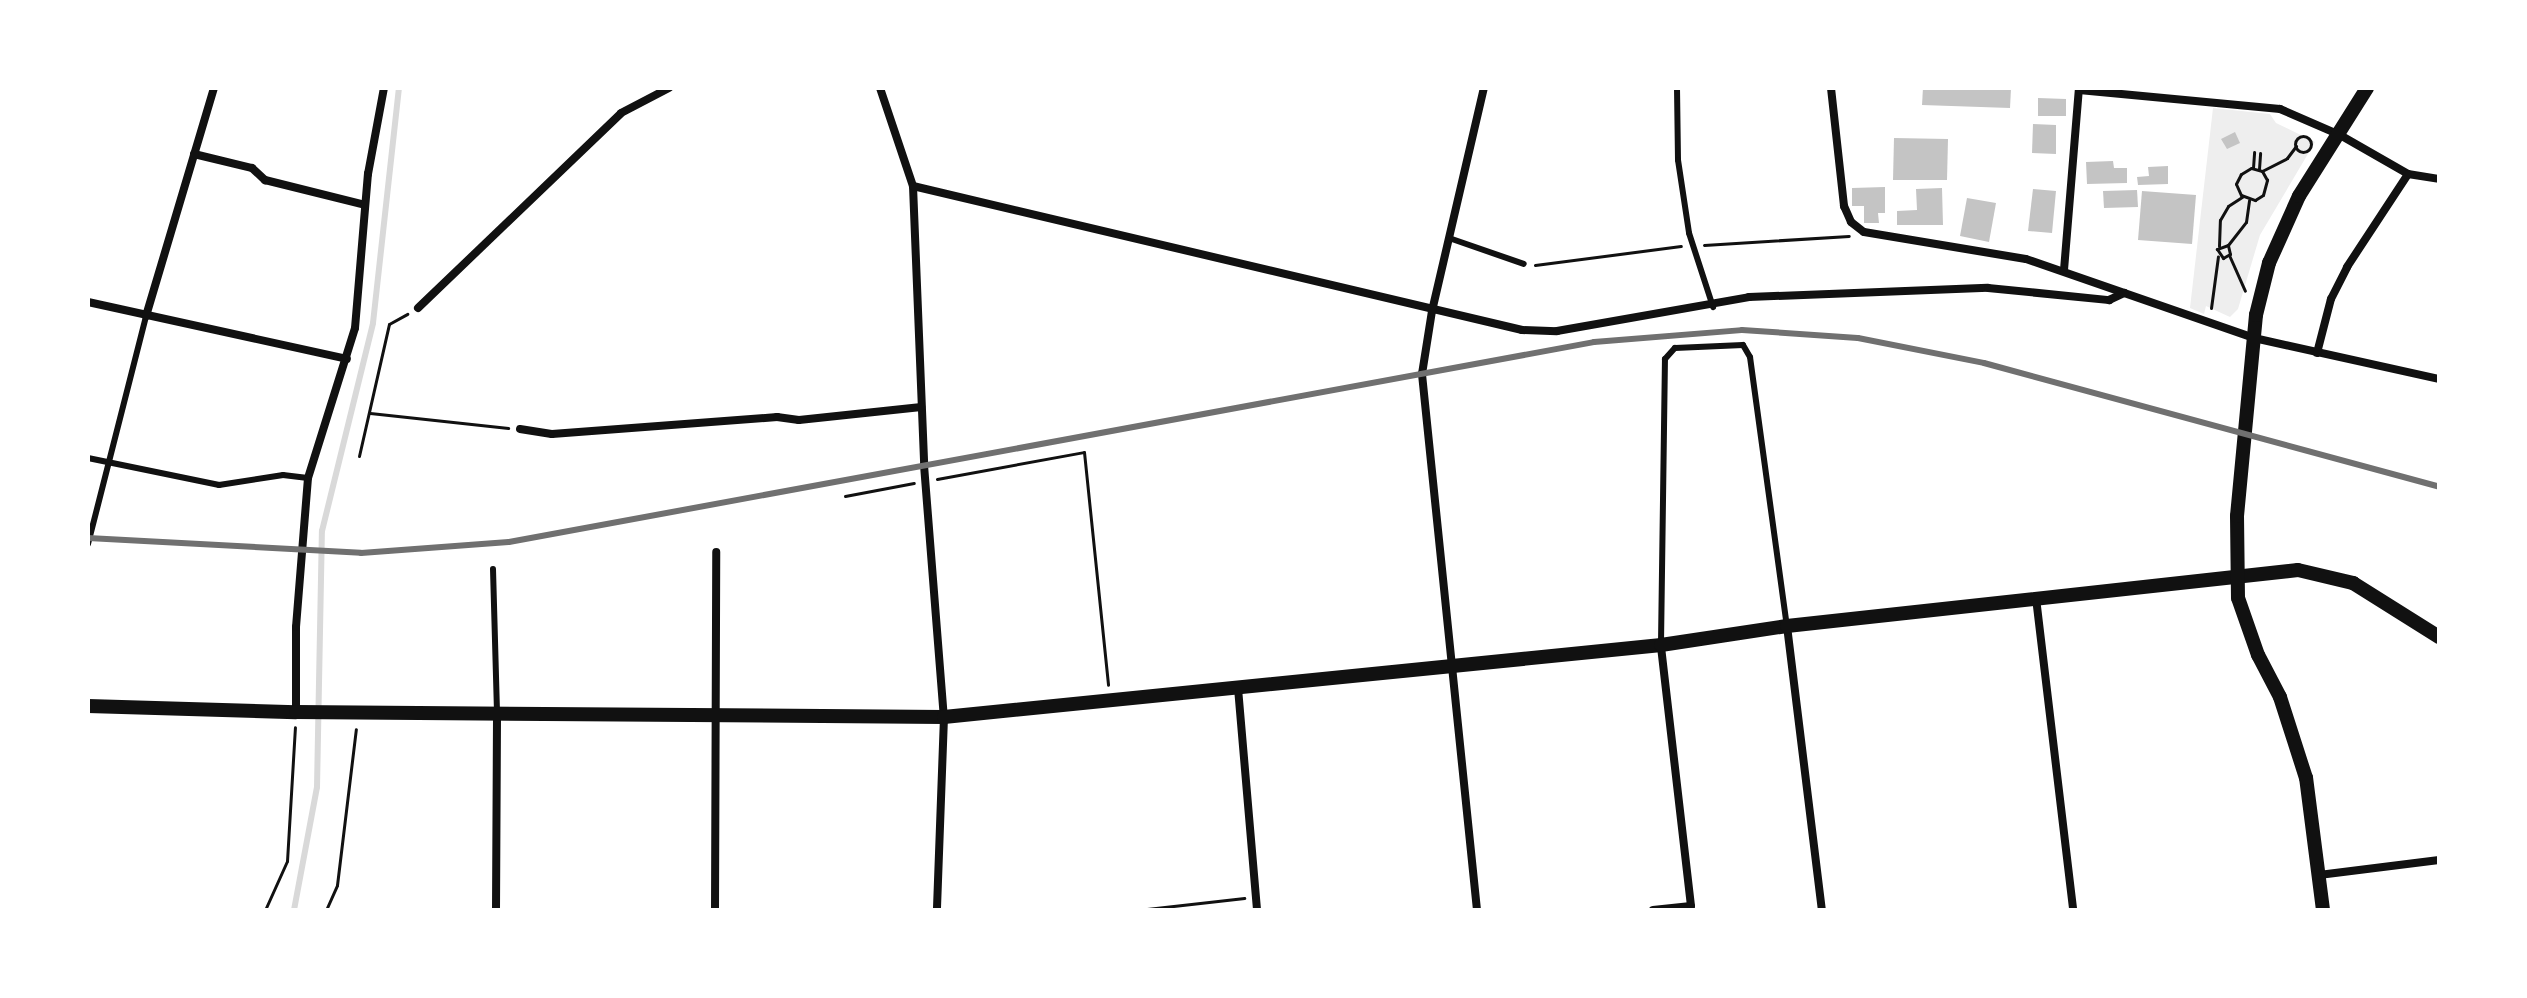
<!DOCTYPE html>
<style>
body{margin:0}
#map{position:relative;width:2527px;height:998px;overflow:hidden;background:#fff;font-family:"Public Sans",sans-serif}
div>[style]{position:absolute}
.green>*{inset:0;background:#eee}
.stream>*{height:6px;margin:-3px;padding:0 3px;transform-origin:3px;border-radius:3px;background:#d9d9d9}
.building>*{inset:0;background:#c4c4c4}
.path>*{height:3px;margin:-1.5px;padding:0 1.5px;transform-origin:1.5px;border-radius:1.5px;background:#111}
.path>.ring{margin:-1.5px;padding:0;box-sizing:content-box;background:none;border:3px solid #111;border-radius:50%}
.service>*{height:6px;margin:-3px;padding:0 3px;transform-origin:3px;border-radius:3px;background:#111}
.minor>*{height:8px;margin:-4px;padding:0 4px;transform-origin:4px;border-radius:4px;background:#111}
.tertiary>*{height:14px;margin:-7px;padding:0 7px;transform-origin:7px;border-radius:7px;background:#111}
.rail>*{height:6px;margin:-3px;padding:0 3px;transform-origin:3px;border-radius:3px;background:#707070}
span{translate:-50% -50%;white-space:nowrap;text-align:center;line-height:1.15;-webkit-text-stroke:8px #fff;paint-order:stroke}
.frame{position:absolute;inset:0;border:90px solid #fff;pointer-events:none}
</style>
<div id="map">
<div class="green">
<div style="clip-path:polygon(2213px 108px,2270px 114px,2276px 123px,2315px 142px,2260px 235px,2238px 309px,2230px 317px,2206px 306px,2204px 314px,2190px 308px)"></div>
</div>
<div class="stream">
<div style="left:294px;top:910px;width:125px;rotate:-79.4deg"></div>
<div style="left:317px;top:787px;width:256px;rotate:-88.9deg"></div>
<div style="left:322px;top:531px;width:214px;rotate:-76.2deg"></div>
<div style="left:373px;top:323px;width:236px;rotate:-83.7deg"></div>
</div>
<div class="building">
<div style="clip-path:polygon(1923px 88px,2011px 88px,2010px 108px,1922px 105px)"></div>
<div style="clip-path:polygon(2038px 98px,2066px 99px,2066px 116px,2038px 116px)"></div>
<div style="clip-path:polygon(2033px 124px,2056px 125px,2056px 154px,2032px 153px)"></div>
<div style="clip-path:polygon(2235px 132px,2240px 143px,2227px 149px,2221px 139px)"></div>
<div style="clip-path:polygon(1894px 138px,1948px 139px,1947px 180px,1893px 180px)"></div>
<div style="clip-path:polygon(2113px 161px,2114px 168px,2127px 168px,2127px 183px,2087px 184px,2086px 162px)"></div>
<div style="clip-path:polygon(2168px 166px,2168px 184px,2138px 185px,2137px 177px,2149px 176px,2148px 167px)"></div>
<div style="clip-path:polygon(1885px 187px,1885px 213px,1878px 213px,1879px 223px,1864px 223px,1864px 206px,1852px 206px,1852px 188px)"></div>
<div style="clip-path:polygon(1942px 188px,1943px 225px,1897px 225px,1897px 211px,1917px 210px,1916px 189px)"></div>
<div style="clip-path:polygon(2033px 189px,2056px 191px,2052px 233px,2028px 231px)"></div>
<div style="clip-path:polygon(2137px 190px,2138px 207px,2104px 208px,2103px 191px)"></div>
<div style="clip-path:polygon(2142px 191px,2196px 195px,2192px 244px,2138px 240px)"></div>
<div style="clip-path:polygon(1967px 198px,1996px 203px,1989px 242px,1960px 236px)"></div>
</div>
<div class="path">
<div class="ring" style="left:2295px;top:136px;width:13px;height:13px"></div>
<div style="left:2253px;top:168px;width:16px;rotate:-86deg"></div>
<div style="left:2259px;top:169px;width:16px;rotate:-86deg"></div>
<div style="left:2262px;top:171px;width:11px;rotate:-165deg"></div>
<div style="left:2251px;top:168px;width:12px;rotate:149deg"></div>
<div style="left:2241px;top:174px;width:11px;rotate:117deg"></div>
<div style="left:2236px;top:184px;width:12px;rotate:66deg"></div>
<div style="left:2241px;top:195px;width:15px;rotate:20deg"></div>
<div style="left:2255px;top:200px;width:9px;rotate:-32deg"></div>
<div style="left:2263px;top:195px;width:16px;rotate:-75deg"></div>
<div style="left:2267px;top:180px;width:10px;rotate:-119deg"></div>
<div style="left:2262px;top:171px;width:28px;rotate:-27deg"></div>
<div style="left:2287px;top:158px;width:15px;rotate:-53deg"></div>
<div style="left:1704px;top:245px;width:145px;rotate:-3.6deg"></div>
<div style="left:2228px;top:245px;width:12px;rotate:160deg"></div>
<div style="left:2217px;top:249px;width:11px;rotate:56deg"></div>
<div style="left:2223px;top:258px;width:8px;rotate:-30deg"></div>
<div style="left:2230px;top:254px;width:9px;rotate:-103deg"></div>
<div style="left:2228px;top:245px;width:29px;rotate:-52deg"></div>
<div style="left:2246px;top:222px;width:22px;rotate:-82deg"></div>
<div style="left:2219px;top:246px;width:26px;rotate:-88deg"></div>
<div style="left:2220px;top:220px;width:16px;rotate:-60deg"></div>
<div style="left:2228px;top:206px;width:17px;rotate:-33deg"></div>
<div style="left:2229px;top:255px;width:39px;rotate:66deg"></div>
<div style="left:1535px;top:265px;width:147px;rotate:-7.4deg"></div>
<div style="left:2211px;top:308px;width:52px;rotate:-82.3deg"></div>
<div style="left:370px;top:413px;width:139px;rotate:6.2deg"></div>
<div style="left:359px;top:456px;width:135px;rotate:-77.2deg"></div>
<div style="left:389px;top:324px;width:21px;rotate:-29deg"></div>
<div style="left:937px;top:479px;width:149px;rotate:-10.4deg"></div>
<div style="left:1084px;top:452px;width:234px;rotate:84.1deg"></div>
<div style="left:845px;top:496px;width:70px;rotate:-10.7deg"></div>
<div style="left:265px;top:910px;width:54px;rotate:-65.8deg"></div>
<div style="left:287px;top:861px;width:134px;rotate:-86.6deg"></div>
<div style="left:326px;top:910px;width:27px;rotate:-66deg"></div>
<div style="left:337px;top:885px;width:157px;rotate:-83.1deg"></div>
<div style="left:1138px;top:910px;width:107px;rotate:-6.5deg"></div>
</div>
<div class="service">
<div style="left:1677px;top:88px;width:72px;rotate:89.2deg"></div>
<div style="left:1678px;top:160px;width:74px;rotate:81.4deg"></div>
<div style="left:1689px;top:233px;width:78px;rotate:72deg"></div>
<div style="left:1449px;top:238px;width:79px;rotate:19.1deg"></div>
<div style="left:88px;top:458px;width:134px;rotate:11.6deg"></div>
<div style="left:219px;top:485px;width:65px;rotate:-8.9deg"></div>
<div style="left:283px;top:475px;width:25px;rotate:7deg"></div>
<div style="left:88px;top:544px;width:235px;rotate:-75.7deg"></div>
<div style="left:493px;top:569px;width:145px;rotate:88.4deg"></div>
<div style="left:1661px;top:643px;width:284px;rotate:-89.2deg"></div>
<div style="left:1665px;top:359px;width:15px;rotate:-48deg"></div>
<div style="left:1675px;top:348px;width:68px;rotate:-2.5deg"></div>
<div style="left:1743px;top:345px;width:14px;rotate:60deg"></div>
<div style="left:1750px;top:357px;width:272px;rotate:82.2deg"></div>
</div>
<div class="minor">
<div style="left:880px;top:88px;width:103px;rotate:71.4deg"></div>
<div style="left:913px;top:186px;width:279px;rotate:87.7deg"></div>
<div style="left:924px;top:465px;width:253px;rotate:85.5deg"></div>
<div style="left:944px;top:717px;width:193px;rotate:92.1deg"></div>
<div style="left:1831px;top:88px;width:119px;rotate:83.7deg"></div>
<div style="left:1844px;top:206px;width:17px;rotate:66deg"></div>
<div style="left:1851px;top:222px;width:16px;rotate:38deg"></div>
<div style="left:1864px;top:232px;width:164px;rotate:9.5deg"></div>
<div style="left:2026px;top:259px;width:241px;rotate:19.1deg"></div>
<div style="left:2254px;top:338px;width:189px;rotate:12.5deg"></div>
<div style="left:2079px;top:90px;width:202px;rotate:5.4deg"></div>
<div style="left:2280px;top:109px;width:65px;rotate:23.4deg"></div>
<div style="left:2340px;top:135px;width:78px;rotate:29.8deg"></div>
<div style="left:2408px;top:174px;width:31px;rotate:9deg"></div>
<div style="left:194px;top:154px;width:60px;rotate:13.6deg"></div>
<div style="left:252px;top:168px;width:18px;rotate:43deg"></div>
<div style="left:265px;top:180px;width:103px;rotate:14deg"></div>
<div style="left:913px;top:186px;width:626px;rotate:13.3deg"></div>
<div style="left:1522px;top:330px;width:35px;rotate:2deg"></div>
<div style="left:1557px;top:331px;width:195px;rotate:-10deg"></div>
<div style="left:1749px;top:297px;width:239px;rotate:-2.2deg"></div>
<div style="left:1988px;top:288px;width:122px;rotate:5.7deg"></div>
<div style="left:2109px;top:300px;width:17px;rotate:-25deg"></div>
<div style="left:2064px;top:270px;width:183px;rotate:-85.3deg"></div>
<div style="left:88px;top:302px;width:265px;rotate:12.4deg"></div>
<div style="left:418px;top:308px;width:281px;rotate:-43.8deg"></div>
<div style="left:621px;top:113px;width:54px;rotate:-27.5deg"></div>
<div style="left:146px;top:316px;width:238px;rotate:-73.4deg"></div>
<div style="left:2317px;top:353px;width:56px;rotate:-75.5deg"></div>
<div style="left:2331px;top:299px;width:36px;rotate:-63deg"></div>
<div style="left:2347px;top:267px;width:111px;rotate:-56.7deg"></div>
<div style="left:520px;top:429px;width:32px;rotate:9deg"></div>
<div style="left:552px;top:434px;width:226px;rotate:-4.3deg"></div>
<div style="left:777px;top:417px;width:22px;rotate:8deg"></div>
<div style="left:799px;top:420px;width:123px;rotate:-6.1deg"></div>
<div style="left:2036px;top:598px;width:314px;rotate:83.2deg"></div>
<div style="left:1787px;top:626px;width:286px;rotate:83deg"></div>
<div style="left:1238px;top:688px;width:223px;rotate:85.1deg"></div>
<div style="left:296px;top:712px;width:85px;rotate:-90deg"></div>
<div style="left:296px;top:627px;width:149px;rotate:-85.4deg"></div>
<div style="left:308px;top:478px;width:157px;rotate:-72.6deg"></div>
<div style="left:355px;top:328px;width:155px;rotate:-85.2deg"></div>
<div style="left:368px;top:174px;width:87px;rotate:-79.5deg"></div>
<div style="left:2319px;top:875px;width:121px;rotate:-7.1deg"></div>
<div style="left:496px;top:910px;width:196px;rotate:-89.7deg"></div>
<div style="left:715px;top:910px;width:358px;rotate:-89.8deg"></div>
<div style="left:1477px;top:910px;width:539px;rotate:-95.86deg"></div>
<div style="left:1422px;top:374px;width:64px;rotate:-81deg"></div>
<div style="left:1432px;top:311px;width:229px;rotate:-76.9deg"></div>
<div style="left:1653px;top:910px;width:38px;rotate:-6deg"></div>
<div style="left:1691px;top:906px;width:263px;rotate:-96.6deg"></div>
</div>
<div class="tertiary">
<div style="left:88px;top:706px;width:208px;rotate:1.7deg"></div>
<div style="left:296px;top:712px;width:648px;rotate:0.44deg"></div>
<div style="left:944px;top:717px;width:721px;rotate:-5.73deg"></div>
<div style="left:1661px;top:645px;width:127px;rotate:-8.6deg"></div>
<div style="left:1787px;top:626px;width:514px;rotate:-6.25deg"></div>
<div style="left:2298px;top:570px;width:57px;rotate:13.3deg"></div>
<div style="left:2353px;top:583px;width:102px;rotate:32.1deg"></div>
<div style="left:2323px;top:910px;width:133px;rotate:-97.3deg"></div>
<div style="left:2306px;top:778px;width:85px;rotate:-107.8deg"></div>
<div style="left:2280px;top:697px;width:47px;rotate:-117.6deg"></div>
<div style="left:2258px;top:655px;width:60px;rotate:-109.3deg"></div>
<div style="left:2238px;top:598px;width:82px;rotate:-90.7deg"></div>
<div style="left:2237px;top:516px;width:202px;rotate:-84.6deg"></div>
<div style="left:2256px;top:315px;width:54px;rotate:-76deg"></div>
<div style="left:2269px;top:263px;width:73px;rotate:-65.9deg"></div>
<div style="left:2299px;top:196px;width:128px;rotate:-57.8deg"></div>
</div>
<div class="rail">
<div style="left:88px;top:538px;width:273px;rotate:3.1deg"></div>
<div style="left:361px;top:553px;width:148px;rotate:-4.3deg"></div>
<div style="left:509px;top:542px;width:1103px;rotate:-10.44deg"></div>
<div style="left:1594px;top:342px;width:148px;rotate:-4.6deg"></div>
<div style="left:1742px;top:330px;width:116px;rotate:3.9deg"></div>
<div style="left:1858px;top:338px;width:128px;rotate:11.2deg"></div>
<div style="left:1984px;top:363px;width:472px;rotate:15.2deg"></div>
</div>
<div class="frame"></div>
</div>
